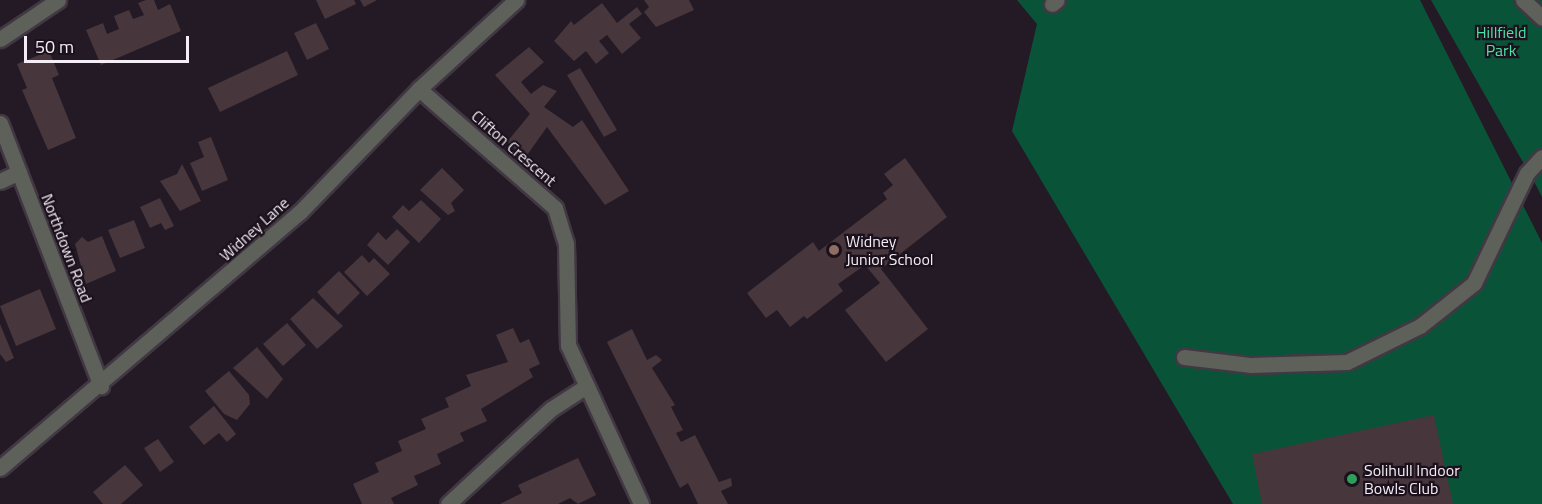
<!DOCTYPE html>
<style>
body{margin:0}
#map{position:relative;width:1542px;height:504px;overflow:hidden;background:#241a26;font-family:"Titillium Web",sans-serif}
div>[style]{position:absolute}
.green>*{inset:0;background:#095439}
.building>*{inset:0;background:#47363b}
.roads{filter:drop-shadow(2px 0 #413843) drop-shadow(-2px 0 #413843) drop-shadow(0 2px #413843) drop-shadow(0 -2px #413843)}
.minor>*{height:15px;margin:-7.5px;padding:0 7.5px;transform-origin:7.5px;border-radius:7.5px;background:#5e615a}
.dots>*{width:16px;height:16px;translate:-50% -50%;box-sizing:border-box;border:3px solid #1b111c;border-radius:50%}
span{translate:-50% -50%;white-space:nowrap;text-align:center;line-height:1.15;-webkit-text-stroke:4.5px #1b111c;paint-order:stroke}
.park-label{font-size:16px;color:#4de1a6}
.street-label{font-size:16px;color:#f4edf5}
.poi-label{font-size:16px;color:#f4edf5}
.left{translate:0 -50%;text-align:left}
.scale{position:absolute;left:24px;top:36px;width:165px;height:27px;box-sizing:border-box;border:3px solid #f4edf5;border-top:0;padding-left:8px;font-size:18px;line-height:21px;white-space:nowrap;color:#f4edf5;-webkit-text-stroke:4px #1b111c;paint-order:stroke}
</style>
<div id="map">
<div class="green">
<div style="clip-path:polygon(1017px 0,1420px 0,1542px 243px,1542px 504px,1233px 504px,1012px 131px,1037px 24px)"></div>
<div style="clip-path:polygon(1431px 0,1542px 0,1542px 197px,1537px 187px)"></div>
</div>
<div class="building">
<div style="clip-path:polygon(146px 0,154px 0,158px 10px,170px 4px,181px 31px,101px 65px,86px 30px,103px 23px,107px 34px,119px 29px,114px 16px,129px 10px,133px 19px,144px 15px,138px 3px)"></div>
<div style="clip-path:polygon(316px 0,354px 0,356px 4px,325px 19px)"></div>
<div style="clip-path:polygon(360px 0,377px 0,364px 7px)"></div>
<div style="clip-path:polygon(644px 0,689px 0,694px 10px,656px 27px,644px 12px,649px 7px)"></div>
<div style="clip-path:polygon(602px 3px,617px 23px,637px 7px,642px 14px,629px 24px,641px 38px,622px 54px,607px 35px,599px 41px,609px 53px,596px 64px,586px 51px,574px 61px,554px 41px,571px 21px,574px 25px)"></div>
<div style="clip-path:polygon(316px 23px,329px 49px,307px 60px,294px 33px)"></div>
<div style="clip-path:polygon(529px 47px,544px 62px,521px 82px,531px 94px,543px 85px,557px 91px,544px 107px,573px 127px,582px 120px,629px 191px,605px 205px,547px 127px,525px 158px,507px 142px,530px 114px,495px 75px)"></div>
<div style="clip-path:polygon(49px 51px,59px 75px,52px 78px,76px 138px,48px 150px,22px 90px,27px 88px,17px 64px)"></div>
<div style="clip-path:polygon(287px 51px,298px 75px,220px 112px,208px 88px)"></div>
<div style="clip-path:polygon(580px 68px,617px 130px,604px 137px,567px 75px)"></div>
<div style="clip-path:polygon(211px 137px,228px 180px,202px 191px,190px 163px,204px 157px,198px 142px)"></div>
<div style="clip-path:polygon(905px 158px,947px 217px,881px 269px,928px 329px,886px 362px,845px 310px,880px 283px,865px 265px,838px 284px,843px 291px,807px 319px,804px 316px,790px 327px,777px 310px,766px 318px,747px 293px,813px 242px,819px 251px,887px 199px,883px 193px,893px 185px,884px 174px)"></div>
<div style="clip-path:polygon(182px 164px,201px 201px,180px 211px,160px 181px,177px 174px)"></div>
<div style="clip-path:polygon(442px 168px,464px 190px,451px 203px,455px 211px,448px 215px,420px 190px)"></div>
<div style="clip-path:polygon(160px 198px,174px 226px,165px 230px,161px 223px,150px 228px,140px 207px)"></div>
<div style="clip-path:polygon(421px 200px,441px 219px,419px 243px,392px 217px,403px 205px,409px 211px)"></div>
<div style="clip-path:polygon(134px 220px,145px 248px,120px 258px,108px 230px)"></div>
<div style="clip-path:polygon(397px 229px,410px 242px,388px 265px,367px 245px,378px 232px,386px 240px)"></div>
<div style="clip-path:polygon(102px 236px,116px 271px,86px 284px,75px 244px,82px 237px,88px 242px)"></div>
<div style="clip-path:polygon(362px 255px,369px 263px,374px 258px,390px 274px,367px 296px,344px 272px)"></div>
<div style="clip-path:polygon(339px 271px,360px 293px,338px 315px,317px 292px)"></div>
<div style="clip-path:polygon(40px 289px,56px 329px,16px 346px,0 306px)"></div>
<div style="clip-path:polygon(313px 298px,343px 326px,317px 349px,290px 319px)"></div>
<div style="clip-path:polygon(287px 323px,306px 345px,283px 366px,263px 344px)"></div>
<div style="clip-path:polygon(0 324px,14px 358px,6px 362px,0 354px)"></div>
<div style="clip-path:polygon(513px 328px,520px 343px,529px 339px,540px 364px,529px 369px,533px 377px,481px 409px,487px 421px,460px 433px,464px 441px,437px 454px,441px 464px,414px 476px,418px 485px,391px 498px,394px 504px,362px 504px,353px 484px,379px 472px,375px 463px,402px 451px,398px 441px,426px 429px,421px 419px,449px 407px,445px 398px,471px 386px,466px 375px,508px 362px,496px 335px)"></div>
<div style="clip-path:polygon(632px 329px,647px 360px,656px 355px,662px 360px,652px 368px,675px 405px,671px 407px,683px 430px,676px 433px,681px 442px,695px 435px,719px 482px,731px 478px,732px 486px,721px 491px,728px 504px,698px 504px,688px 483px,680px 488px,607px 342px)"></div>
<div style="clip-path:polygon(257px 347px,283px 379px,267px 399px,233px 368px)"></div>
<div style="clip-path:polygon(229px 371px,249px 395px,250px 404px,237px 420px,224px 414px,205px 391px)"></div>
<div style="clip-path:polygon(214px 406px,236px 434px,227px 442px,219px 433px,204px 445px,189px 427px)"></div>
<div style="clip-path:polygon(1434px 415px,1453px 504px,1262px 504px,1252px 454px)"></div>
<div style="clip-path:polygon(158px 439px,174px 462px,160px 472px,144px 448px)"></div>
<div style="clip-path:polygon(578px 458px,596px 495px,578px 504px,570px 498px,558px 504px,500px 504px,522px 493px,518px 485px)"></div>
<div style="clip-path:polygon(125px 465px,143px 485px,121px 504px,103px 504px,93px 492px)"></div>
</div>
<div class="roads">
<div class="minor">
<div style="left:1523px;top:0;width:26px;rotate:43deg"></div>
<div style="left:1052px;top:4px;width:6px;rotate:-39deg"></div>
<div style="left:0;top:39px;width:70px;rotate:-33.9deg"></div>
<div style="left:419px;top:89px;width:181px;rotate:41.2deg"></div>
<div style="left:555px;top:208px;width:37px;rotate:73deg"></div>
<div style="left:566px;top:243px;width:102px;rotate:88.9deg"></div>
<div style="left:568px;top:345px;width:175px;rotate:65.3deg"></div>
<div style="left:0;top:123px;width:282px;rotate:69deg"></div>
<div style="left:0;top:181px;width:21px;rotate:-25deg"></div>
<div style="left:1184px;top:357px;width:66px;rotate:6.9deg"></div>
<div style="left:1250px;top:365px;width:97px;rotate:-1.8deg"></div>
<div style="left:1347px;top:362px;width:81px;rotate:-26.3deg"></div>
<div style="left:1420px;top:326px;width:69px;rotate:-38.5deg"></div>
<div style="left:1474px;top:283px;width:122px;rotate:-64.3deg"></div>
<div style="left:1527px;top:173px;width:22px;rotate:-47deg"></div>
<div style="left:0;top:468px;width:394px;rotate:-40.5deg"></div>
<div style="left:300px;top:212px;width:171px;rotate:-45.9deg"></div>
<div style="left:419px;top:89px;width:132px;rotate:-42.5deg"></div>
<div style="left:448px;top:504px;width:140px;rotate:-42.7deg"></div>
<div style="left:551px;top:409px;width:40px;rotate:-32.9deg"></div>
</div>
</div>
<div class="dots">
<div style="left:834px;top:250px;background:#8d6e63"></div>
<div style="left:1352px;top:479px;background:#2e9e5b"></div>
</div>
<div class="park-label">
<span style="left:1501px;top:41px">Hillfield<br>Park</span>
</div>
<div class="street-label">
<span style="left:514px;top:148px;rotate:41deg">Clifton Crescent</span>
<span style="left:254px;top:229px;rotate:-42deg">Widney Lane</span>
<span style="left:67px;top:248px;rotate:69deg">Northdown Road</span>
</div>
<div class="poi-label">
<span class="left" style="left:846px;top:250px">Widney<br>Junior School</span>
<span class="left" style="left:1364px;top:479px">Solihull Indoor<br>Bowls Club</span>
</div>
<div class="scale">50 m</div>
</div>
